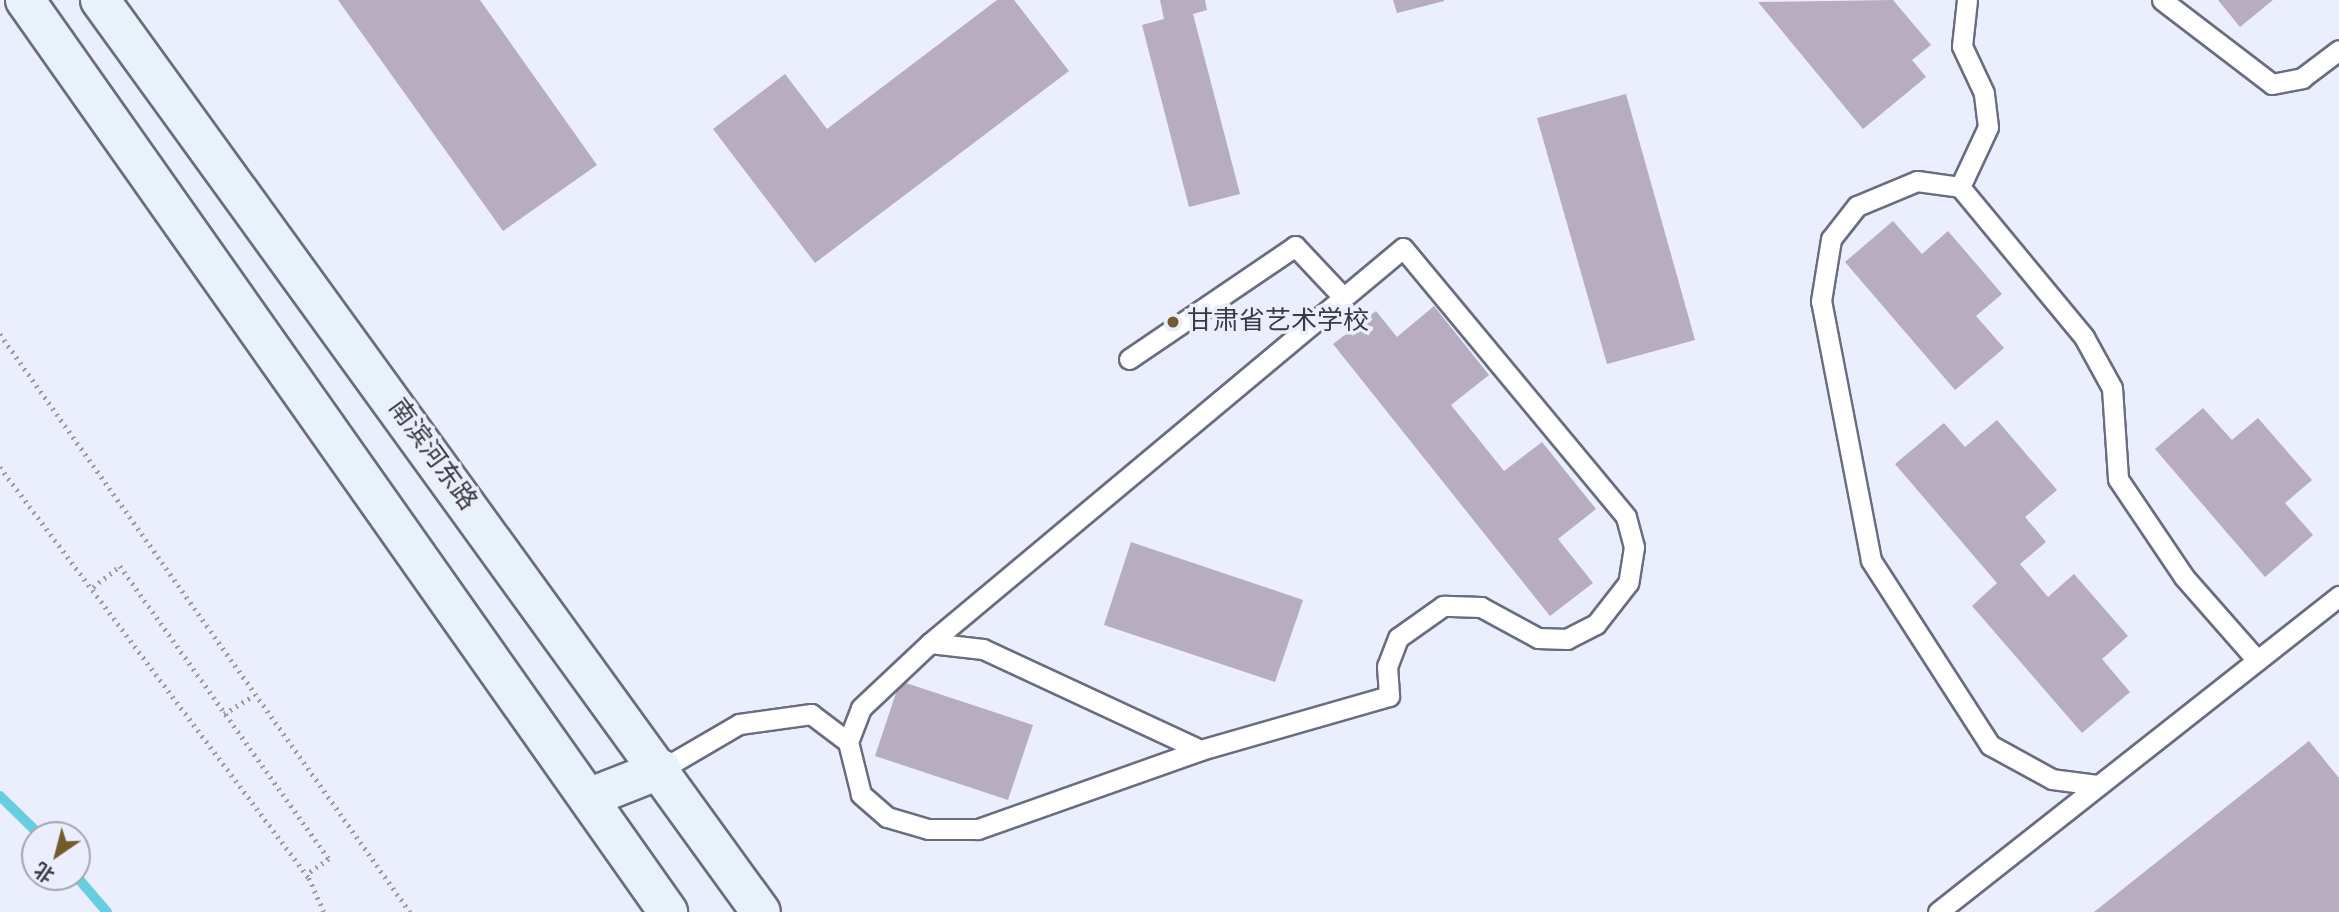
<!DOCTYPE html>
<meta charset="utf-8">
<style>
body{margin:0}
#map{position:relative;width:2339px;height:912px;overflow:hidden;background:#ebeefc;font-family:"Alegreya Sans","Noto Sans SC",sans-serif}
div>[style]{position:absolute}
.stream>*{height:10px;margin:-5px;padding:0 5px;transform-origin:5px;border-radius:5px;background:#66cee0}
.building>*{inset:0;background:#b7acc0}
.path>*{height:4.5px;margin-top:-2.25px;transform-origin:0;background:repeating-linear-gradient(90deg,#9a9da8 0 2px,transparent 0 7px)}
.roads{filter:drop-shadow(2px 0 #696d81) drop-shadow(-2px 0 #696d81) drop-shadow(0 2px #696d81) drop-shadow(0 -2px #696d81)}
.service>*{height:19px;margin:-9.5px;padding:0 9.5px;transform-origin:9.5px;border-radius:9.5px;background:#fff}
.secondary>*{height:38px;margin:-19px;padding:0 19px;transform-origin:19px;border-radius:19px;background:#e8f2fa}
.dots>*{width:19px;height:19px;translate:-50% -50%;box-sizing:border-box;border:4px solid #ebeefc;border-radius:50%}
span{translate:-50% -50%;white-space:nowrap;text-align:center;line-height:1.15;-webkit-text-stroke:7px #ebeefc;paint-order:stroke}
.poi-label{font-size:26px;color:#393b44}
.left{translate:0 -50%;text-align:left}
.street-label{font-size:26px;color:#393b44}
.north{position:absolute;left:21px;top:821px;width:70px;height:70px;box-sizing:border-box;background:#ebeefc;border:2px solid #a4a6b2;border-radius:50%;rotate:215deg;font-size:19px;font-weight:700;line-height:28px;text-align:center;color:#393b44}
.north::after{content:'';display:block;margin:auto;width:24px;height:32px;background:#745b2c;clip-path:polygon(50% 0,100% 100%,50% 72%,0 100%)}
</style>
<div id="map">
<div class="stream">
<div style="left:0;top:796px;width:56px;rotate:44.3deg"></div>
<div style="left:77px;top:877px;width:46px;rotate:49.4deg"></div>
</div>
<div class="building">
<div style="clip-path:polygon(338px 0,480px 0,597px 165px,503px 231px)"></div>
<div style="clip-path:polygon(997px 0,1014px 0,1069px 71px,815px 263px,713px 129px,785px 74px,827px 129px)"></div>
<div style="clip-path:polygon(1160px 0,1205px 0,1207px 10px,1193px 14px,1240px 194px,1189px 207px,1142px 25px,1164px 19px)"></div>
<div style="clip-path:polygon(1393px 0,1444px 0,1444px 1px,1397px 13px)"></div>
<div style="clip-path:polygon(1893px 0,1931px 45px,1912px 60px,1926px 77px,1863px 129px,1758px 2px)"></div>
<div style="clip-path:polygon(2218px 0,2273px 0,2240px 27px)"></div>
<div style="clip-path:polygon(1626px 94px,1695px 340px,1607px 364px,1537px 118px)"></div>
<div style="clip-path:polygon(1893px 221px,1922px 254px,1948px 231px,2002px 294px,1976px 316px,2004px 348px,1955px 390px,1845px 262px)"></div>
<div style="clip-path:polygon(1434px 306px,1489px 375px,1451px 405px,1504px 471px,1542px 442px,1596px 509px,1558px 539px,1593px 583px,1550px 616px,1333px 344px,1376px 311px,1397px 337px)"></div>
<div style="clip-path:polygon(2203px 408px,2232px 440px,2258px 418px,2312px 480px,2285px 503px,2313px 535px,2265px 577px,2155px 449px)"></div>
<div style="clip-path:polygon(1997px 420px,2057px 490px,2025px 517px,2046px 542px,2020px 564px,2048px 597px,2074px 574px,2128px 636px,2102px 659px,2130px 692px,2082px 733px,1972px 606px,1997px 583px,1895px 464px,1944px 423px,1965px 447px)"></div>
<div style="clip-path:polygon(1131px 542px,1303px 600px,1275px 682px,1104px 625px)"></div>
<div style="clip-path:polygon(900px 681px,1033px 725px,1008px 800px,875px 756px)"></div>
<div style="clip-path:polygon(2309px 741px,2339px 778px,2339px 912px,2094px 912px)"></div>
</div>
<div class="path">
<div style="left:0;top:334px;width:709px;rotate:54.65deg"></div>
<div style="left:0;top:467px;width:514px;rotate:53.06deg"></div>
<div style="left:309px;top:878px;width:37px;rotate:66deg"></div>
<div style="left:93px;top:587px;width:34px;rotate:-38deg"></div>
<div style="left:120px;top:566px;width:360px;rotate:54.5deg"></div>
<div style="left:329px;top:859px;width:28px;rotate:145deg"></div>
<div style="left:224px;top:714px;width:34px;rotate:-32deg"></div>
</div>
<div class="roads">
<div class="service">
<div style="left:2162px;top:0;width:138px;rotate:37.4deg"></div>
<div style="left:2272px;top:84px;width:31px;rotate:-11deg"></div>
<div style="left:2302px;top:78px;width:46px;rotate:-37.1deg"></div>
<div style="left:1960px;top:187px;width:66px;rotate:-65deg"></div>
<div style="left:1988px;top:127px;width:34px;rotate:-97deg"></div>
<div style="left:1984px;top:93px;width:52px;rotate:-115.1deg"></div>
<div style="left:1962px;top:46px;width:46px;rotate:-83.8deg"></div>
<div style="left:1129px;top:359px;width:201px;rotate:-34.2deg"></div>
<div style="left:1295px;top:246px;width:70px;rotate:46.7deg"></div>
<div style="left:930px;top:643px;width:616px;rotate:-39.87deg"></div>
<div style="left:1403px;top:248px;width:349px;rotate:50.3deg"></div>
<div style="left:1626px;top:517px;width:31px;rotate:75deg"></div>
<div style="left:1634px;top:547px;width:36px;rotate:99deg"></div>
<div style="left:1628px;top:583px;width:52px;rotate:128deg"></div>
<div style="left:1596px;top:624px;width:33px;rotate:153deg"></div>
<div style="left:1567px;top:639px;width:29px;rotate:-178deg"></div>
<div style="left:1538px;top:638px;width:65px;rotate:-151.5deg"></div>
<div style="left:1481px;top:607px;width:38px;rotate:-178deg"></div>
<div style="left:1443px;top:606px;width:55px;rotate:144.6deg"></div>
<div style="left:1398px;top:638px;width:30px;rotate:111deg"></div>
<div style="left:1387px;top:666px;width:30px;rotate:86deg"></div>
<div style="left:1389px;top:696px;width:196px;rotate:164deg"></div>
<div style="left:1201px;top:750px;width:237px;rotate:160.5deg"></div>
<div style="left:978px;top:829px;width:50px;rotate:180deg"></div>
<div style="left:928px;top:829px;width:43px;rotate:-163.7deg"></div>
<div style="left:887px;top:817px;width:35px;rotate:-139deg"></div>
<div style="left:861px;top:794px;width:54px;rotate:-104deg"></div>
<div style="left:848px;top:742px;width:36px;rotate:-69deg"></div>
<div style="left:861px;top:708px;width:95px;rotate:-43.3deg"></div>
<div style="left:930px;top:643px;width:53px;rotate:6.5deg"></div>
<div style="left:983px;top:649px;width:240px;rotate:24.9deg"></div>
<div style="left:662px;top:769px;width:89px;rotate:-30.3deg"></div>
<div style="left:739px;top:724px;width:73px;rotate:-7.9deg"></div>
<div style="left:811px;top:714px;width:46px;rotate:37.1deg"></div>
<div style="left:2097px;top:785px;width:45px;rotate:-172.4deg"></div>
<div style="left:2052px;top:779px;width:71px;rotate:-151.3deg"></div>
<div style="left:1990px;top:745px;width:220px;rotate:-122.8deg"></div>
<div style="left:1871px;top:560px;width:264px;rotate:-100.9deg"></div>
<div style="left:1821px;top:301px;width:63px;rotate:-80.8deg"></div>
<div style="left:1831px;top:239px;width:42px;rotate:-51.8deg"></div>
<div style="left:1857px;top:206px;width:65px;rotate:-22.6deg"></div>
<div style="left:1917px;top:181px;width:43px;rotate:7.9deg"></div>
<div style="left:1960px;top:187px;width:195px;rotate:50.4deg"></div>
<div style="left:2084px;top:337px;width:58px;rotate:61.2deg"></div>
<div style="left:2112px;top:388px;width:91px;rotate:86.2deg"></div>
<div style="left:2118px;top:479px;width:118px;rotate:56deg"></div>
<div style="left:2184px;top:577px;width:111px;rotate:48.7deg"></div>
<div style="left:1938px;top:912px;width:511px;rotate:-38.24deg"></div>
</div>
<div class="secondary">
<div style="left:25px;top:0;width:1116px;rotate:54.81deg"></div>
<div style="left:100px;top:0;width:1126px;rotate:54.07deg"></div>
<div style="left:588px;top:798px;width:79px;rotate:-21.4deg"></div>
</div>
</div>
<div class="dots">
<div style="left:1173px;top:322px;background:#745b2c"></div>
</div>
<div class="poi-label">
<span class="left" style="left:1187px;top:322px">甘肃省艺术学校</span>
</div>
<div class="street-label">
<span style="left:432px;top:455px;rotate:54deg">南滨河东路</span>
</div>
<div class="north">北</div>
</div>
